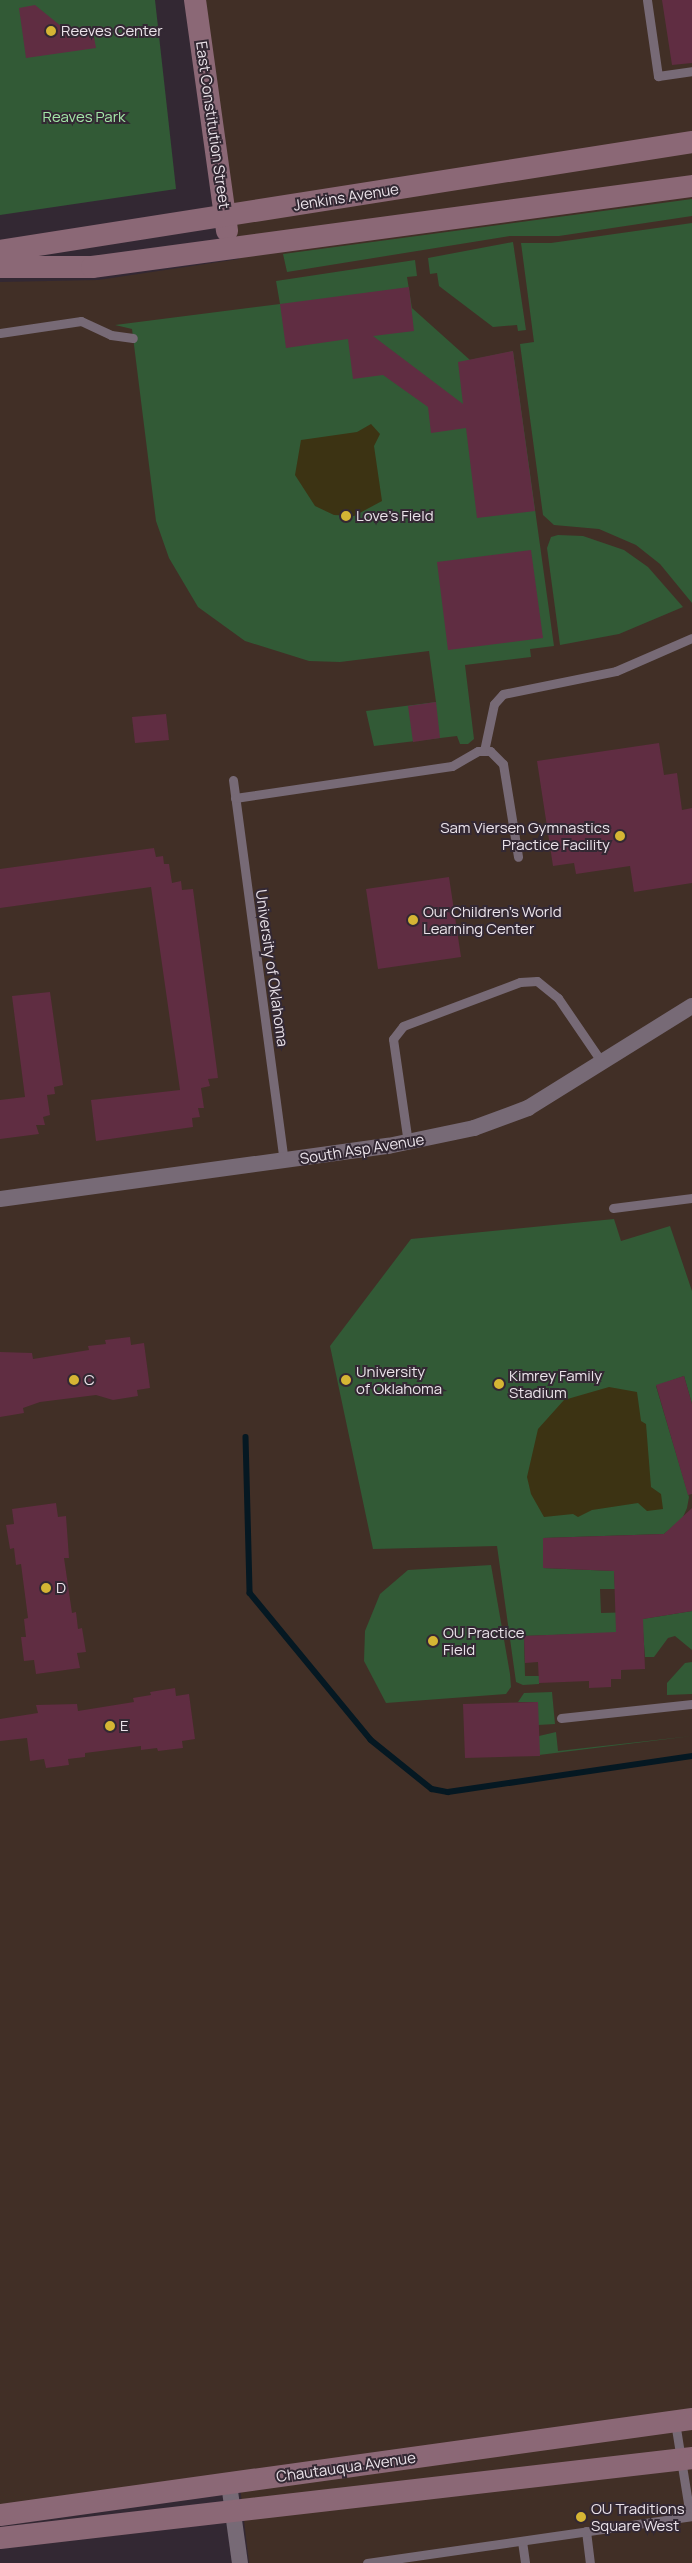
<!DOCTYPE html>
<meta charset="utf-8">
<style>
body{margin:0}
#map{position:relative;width:692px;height:2563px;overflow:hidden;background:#332833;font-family:Manrope,sans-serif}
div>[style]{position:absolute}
.education>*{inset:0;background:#412f26}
.green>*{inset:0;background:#325a36}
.sand>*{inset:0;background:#3c3313}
.stream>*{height:5.5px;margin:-2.75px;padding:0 2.75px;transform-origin:2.75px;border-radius:2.75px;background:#051822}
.building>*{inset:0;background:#602d42}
.lane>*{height:9px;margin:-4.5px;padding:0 4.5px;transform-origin:4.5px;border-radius:4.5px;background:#776a76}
.street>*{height:16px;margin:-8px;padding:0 8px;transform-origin:8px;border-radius:8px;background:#776a76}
.secondary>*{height:22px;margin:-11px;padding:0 11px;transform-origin:11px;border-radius:11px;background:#8b6876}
.dots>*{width:14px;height:14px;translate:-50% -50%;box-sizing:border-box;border:2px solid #332833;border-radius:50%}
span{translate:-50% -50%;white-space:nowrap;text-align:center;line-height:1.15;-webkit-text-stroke:4px #332833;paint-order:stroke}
.poi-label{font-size:15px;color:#ebe3ea}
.left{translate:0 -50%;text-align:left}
.right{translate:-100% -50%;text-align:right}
.park-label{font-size:15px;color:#a4e6a8}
.street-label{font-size:15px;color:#ebe3ea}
</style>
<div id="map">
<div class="education">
<div style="clip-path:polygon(204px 0,692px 0,692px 2563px,249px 2563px,239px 2478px,0 2513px,0 282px,98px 280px,239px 259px)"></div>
</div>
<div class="green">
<div style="clip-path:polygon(0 0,155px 0,176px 189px,0 215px)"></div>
<div style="clip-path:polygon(692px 199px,692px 216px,559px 236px,510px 236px,287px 272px,283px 254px)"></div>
<div style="clip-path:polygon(692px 223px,692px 603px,660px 564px,636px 545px,599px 529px,554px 525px,543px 515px,520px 344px,534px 342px,521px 243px,551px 243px)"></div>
<div style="clip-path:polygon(513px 242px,526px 330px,518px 331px,517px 325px,493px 327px,439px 286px,437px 273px,430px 274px,428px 258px)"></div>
<div style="clip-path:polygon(415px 260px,417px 276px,407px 277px,412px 308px,470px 360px,513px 351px,554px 646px,530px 649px,531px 657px,465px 665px,474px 739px,468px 744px,460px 744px,457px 736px,374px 746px,366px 711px,436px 702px,429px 651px,340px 662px,309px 661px,245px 641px,198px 607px,169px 558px,156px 521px,132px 329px,115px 325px,280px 304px,276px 281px)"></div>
<div style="clip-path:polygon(558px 535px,583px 536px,624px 550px,648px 567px,683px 607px,619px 634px,560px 645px,547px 548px,551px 537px)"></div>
<div style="clip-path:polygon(614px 1219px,621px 1241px,670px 1226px,692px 1291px,692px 1404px,684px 1376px,656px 1386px,689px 1497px,687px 1508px,682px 1519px,664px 1534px,544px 1538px,543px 1568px,614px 1571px,615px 1589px,600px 1589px,601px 1613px,636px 1612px,636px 1620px,692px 1611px,692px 1650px,675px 1636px,668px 1638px,654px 1657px,645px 1657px,643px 1632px,524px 1636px,525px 1676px,539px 1676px,539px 1684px,523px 1685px,516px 1682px,497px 1546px,373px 1549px,330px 1346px,411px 1239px)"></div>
<div style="clip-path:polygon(491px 1565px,510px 1674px,511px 1687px,506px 1694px,386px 1703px,364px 1661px,365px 1631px,380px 1594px,408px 1570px)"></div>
<div style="clip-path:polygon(692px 1662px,692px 1694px,667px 1695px,667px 1683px,685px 1663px)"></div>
<div style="clip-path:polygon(552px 1692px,555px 1724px,538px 1725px,538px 1702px,518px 1702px,524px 1693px)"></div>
<div style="clip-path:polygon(556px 1732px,558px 1751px,692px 1736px,539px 1755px,539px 1736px)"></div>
</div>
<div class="sand">
<div style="clip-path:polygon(371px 424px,380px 434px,374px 446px,382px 501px,354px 516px,334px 515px,315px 506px,295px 475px,301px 440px,357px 432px)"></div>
<div style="clip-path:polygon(609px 1387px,637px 1392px,641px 1421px,646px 1424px,651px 1487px,661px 1494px,663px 1509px,647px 1511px,638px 1503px,592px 1510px,578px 1517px,573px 1514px,544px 1517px,531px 1494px,527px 1477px,538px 1429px,564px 1400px)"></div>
</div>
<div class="stream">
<div style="left:246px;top:1437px;width:156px;rotate:88.5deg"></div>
<div style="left:250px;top:1593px;width:190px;rotate:50.5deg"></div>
<div style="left:371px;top:1740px;width:78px;rotate:38.8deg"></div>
<div style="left:432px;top:1789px;width:16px;rotate:11deg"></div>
<div style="left:448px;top:1792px;width:247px;rotate:-8.4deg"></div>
</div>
<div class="building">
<div style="clip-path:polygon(662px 0,692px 0,692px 63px,672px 65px)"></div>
<div style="clip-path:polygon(35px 5px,67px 31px,93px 32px,96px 48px,26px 58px,19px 8px)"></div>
<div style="clip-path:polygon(409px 287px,414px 331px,373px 336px,463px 404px,458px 362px,513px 351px,535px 511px,477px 518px,466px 428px,431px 433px,428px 407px,383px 375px,353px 379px,348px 339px,286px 348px,280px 304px)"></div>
<div style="clip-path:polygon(531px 550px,543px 638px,448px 650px,437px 562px)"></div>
<div style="clip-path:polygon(436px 702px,440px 738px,413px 742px,408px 706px)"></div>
<div style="clip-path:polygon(166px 714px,169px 740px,135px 743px,132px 717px)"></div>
<div style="clip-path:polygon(659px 743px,664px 775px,677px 773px,682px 810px,692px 808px,692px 883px,634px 892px,630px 866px,576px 874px,574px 863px,553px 866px,537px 761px)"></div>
<div style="clip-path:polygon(154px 848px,156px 857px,163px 856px,164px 864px,169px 864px,172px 883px,181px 881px,182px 890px,193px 889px,218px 1078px,208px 1079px,210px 1086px,201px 1088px,204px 1108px,198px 1108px,200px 1117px,192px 1118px,193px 1127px,96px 1141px,91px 1100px,180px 1090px,151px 887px,0 908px,0 869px)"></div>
<div style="clip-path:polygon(449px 877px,461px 957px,378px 969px,366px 889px)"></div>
<div style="clip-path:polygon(50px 992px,63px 1085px,54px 1087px,55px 1094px,47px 1095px,50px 1115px,43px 1117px,45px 1125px,36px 1125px,39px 1134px,0 1139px,0 1100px,25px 1097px,12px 996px)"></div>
<div style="clip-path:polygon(130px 1337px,131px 1345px,144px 1343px,150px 1388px,137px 1390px,138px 1396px,113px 1400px,96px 1395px,40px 1402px,23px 1408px,24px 1413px,0 1417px,0 1352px,32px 1353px,33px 1359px,89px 1350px,88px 1346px,106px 1344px,105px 1340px)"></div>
<div style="clip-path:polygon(684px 1376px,692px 1404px,692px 1494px,688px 1495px,656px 1385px)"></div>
<div style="clip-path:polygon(56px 1503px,58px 1517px,66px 1516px,69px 1558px,64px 1558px,72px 1613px,76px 1612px,78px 1629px,82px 1628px,86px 1652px,77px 1653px,80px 1668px,36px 1674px,34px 1660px,24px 1661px,21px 1637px,26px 1637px,24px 1619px,28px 1618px,21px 1564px,16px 1565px,14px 1548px,10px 1549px,6px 1525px,14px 1524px,12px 1509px)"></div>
<div style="clip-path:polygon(692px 1508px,692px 1611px,643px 1619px,645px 1669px,621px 1670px,621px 1679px,611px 1679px,611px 1687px,589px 1688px,589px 1681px,539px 1683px,538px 1662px,525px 1663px,524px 1636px,616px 1632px,614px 1571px,543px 1568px,543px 1538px,664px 1534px)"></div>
<div style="clip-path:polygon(175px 1688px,176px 1696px,189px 1694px,195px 1739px,182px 1741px,183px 1748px,158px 1751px,157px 1748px,141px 1750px,141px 1746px,85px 1753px,85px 1757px,68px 1759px,69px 1765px,46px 1768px,44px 1759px,30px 1761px,27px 1738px,0 1741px,0 1719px,38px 1713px,36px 1705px,77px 1704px,78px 1711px,134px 1702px,133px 1698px,151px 1695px,150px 1692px)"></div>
<div style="clip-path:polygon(538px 1702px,540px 1756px,465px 1758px,463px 1704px)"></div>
</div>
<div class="lane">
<div style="left:647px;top:0;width:77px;rotate:81.8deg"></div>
<div style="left:658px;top:76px;width:34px;rotate:-8deg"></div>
<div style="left:0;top:333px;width:82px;rotate:-8.4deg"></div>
<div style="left:81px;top:321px;width:33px;rotate:25deg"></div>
<div style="left:111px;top:335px;width:22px;rotate:8deg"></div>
<div style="left:484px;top:751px;width:48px;rotate:-78deg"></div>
<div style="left:494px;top:704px;width:13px;rotate:-48deg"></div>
<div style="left:503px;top:694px;width:115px;rotate:-11.5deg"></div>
<div style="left:616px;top:671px;width:83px;rotate:-23.5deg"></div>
<div style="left:233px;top:780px;width:384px;rotate:82.4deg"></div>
<div style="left:235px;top:798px;width:219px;rotate:-8.4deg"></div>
<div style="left:452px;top:766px;width:30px;rotate:-30deg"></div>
<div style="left:478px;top:751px;width:12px"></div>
<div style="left:490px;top:751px;width:18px;rotate:45deg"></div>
<div style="left:503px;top:764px;width:94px;rotate:80.8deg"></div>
<div style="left:408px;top:1143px;width:105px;rotate:-98.2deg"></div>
<div style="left:393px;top:1039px;width:16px;rotate:-52deg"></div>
<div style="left:403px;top:1026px;width:125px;rotate:-20.6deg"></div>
<div style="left:520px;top:982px;width:17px;rotate:-3deg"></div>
<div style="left:537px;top:981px;width:27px;rotate:39deg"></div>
<div style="left:558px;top:998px;width:76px;rotate:55.7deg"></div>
<div style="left:613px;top:1208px;width:80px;rotate:-7.2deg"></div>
<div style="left:561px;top:1718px;width:132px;rotate:-6.1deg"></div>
<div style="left:675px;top:2422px;width:95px;rotate:80.9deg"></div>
<div style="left:586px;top:2531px;width:32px;rotate:83deg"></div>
<div style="left:522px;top:2541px;width:22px;rotate:82deg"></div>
<div style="left:367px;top:2563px;width:328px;rotate:-8.2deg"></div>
</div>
<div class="street">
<div style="left:0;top:1199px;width:392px;rotate:-7.8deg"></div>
<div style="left:388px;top:1146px;width:88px;rotate:-11.8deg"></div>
<div style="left:474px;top:1128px;width:58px;rotate:-20.3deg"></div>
<div style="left:528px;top:1108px;width:193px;rotate:-31.9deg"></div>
<div style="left:229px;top:2484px;width:80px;rotate:82.1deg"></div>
</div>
<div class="secondary">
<div style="left:195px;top:0;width:233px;rotate:82.1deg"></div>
<div style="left:0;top:251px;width:701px;rotate:-8.95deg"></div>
<div style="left:0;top:267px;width:92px"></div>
<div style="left:92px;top:267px;width:605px;rotate:-7.69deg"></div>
<div style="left:0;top:2515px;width:699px;rotate:-7.9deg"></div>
<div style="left:0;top:2538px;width:697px;rotate:-6.59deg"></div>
</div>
<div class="dots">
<div style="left:51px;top:31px;background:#d5b534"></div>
<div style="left:346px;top:516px;background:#d5b534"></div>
<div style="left:620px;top:836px;background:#d5b534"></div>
<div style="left:413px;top:920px;background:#d5b534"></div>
<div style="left:74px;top:1380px;background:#d5b534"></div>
<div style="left:346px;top:1380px;background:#d5b534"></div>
<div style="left:499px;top:1384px;background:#d5b534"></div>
<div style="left:46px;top:1588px;background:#d5b534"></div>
<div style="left:433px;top:1641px;background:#d5b534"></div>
<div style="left:110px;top:1726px;background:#d5b534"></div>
<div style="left:581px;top:2517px;background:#d5b534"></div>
</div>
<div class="poi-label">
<span class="left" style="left:61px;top:31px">Reeves Center</span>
<span class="left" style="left:356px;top:516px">Love's Field</span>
<span class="right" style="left:610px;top:836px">Sam Viersen Gymnastics<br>Practice Facility</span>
<span class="left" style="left:423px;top:920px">Our Children’s World<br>Learning Center</span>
<span class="left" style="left:356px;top:1380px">University<br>of Oklahoma</span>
<span class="left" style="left:509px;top:1384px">Kimrey Family<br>Stadium</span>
<span class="left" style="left:84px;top:1380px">C</span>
<span class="left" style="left:56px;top:1588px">D</span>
<span class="left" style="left:443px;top:1641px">OU Practice<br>Field</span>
<span class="left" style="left:120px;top:1726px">E</span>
<span class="left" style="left:591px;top:2517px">OU Traditions<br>Square West</span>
</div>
<div class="park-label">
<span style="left:84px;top:117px">Reaves Park</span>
</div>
<div class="street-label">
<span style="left:213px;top:125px;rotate:82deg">East Constitution Street</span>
<span style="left:346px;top:197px;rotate:-9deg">Jenkins Avenue</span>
<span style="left:272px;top:968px;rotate:82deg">University of Oklahoma</span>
<span style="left:362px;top:1149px;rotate:-9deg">South Asp Avenue</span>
<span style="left:346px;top:2467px;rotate:-8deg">Chautauqua Avenue</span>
</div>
</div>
